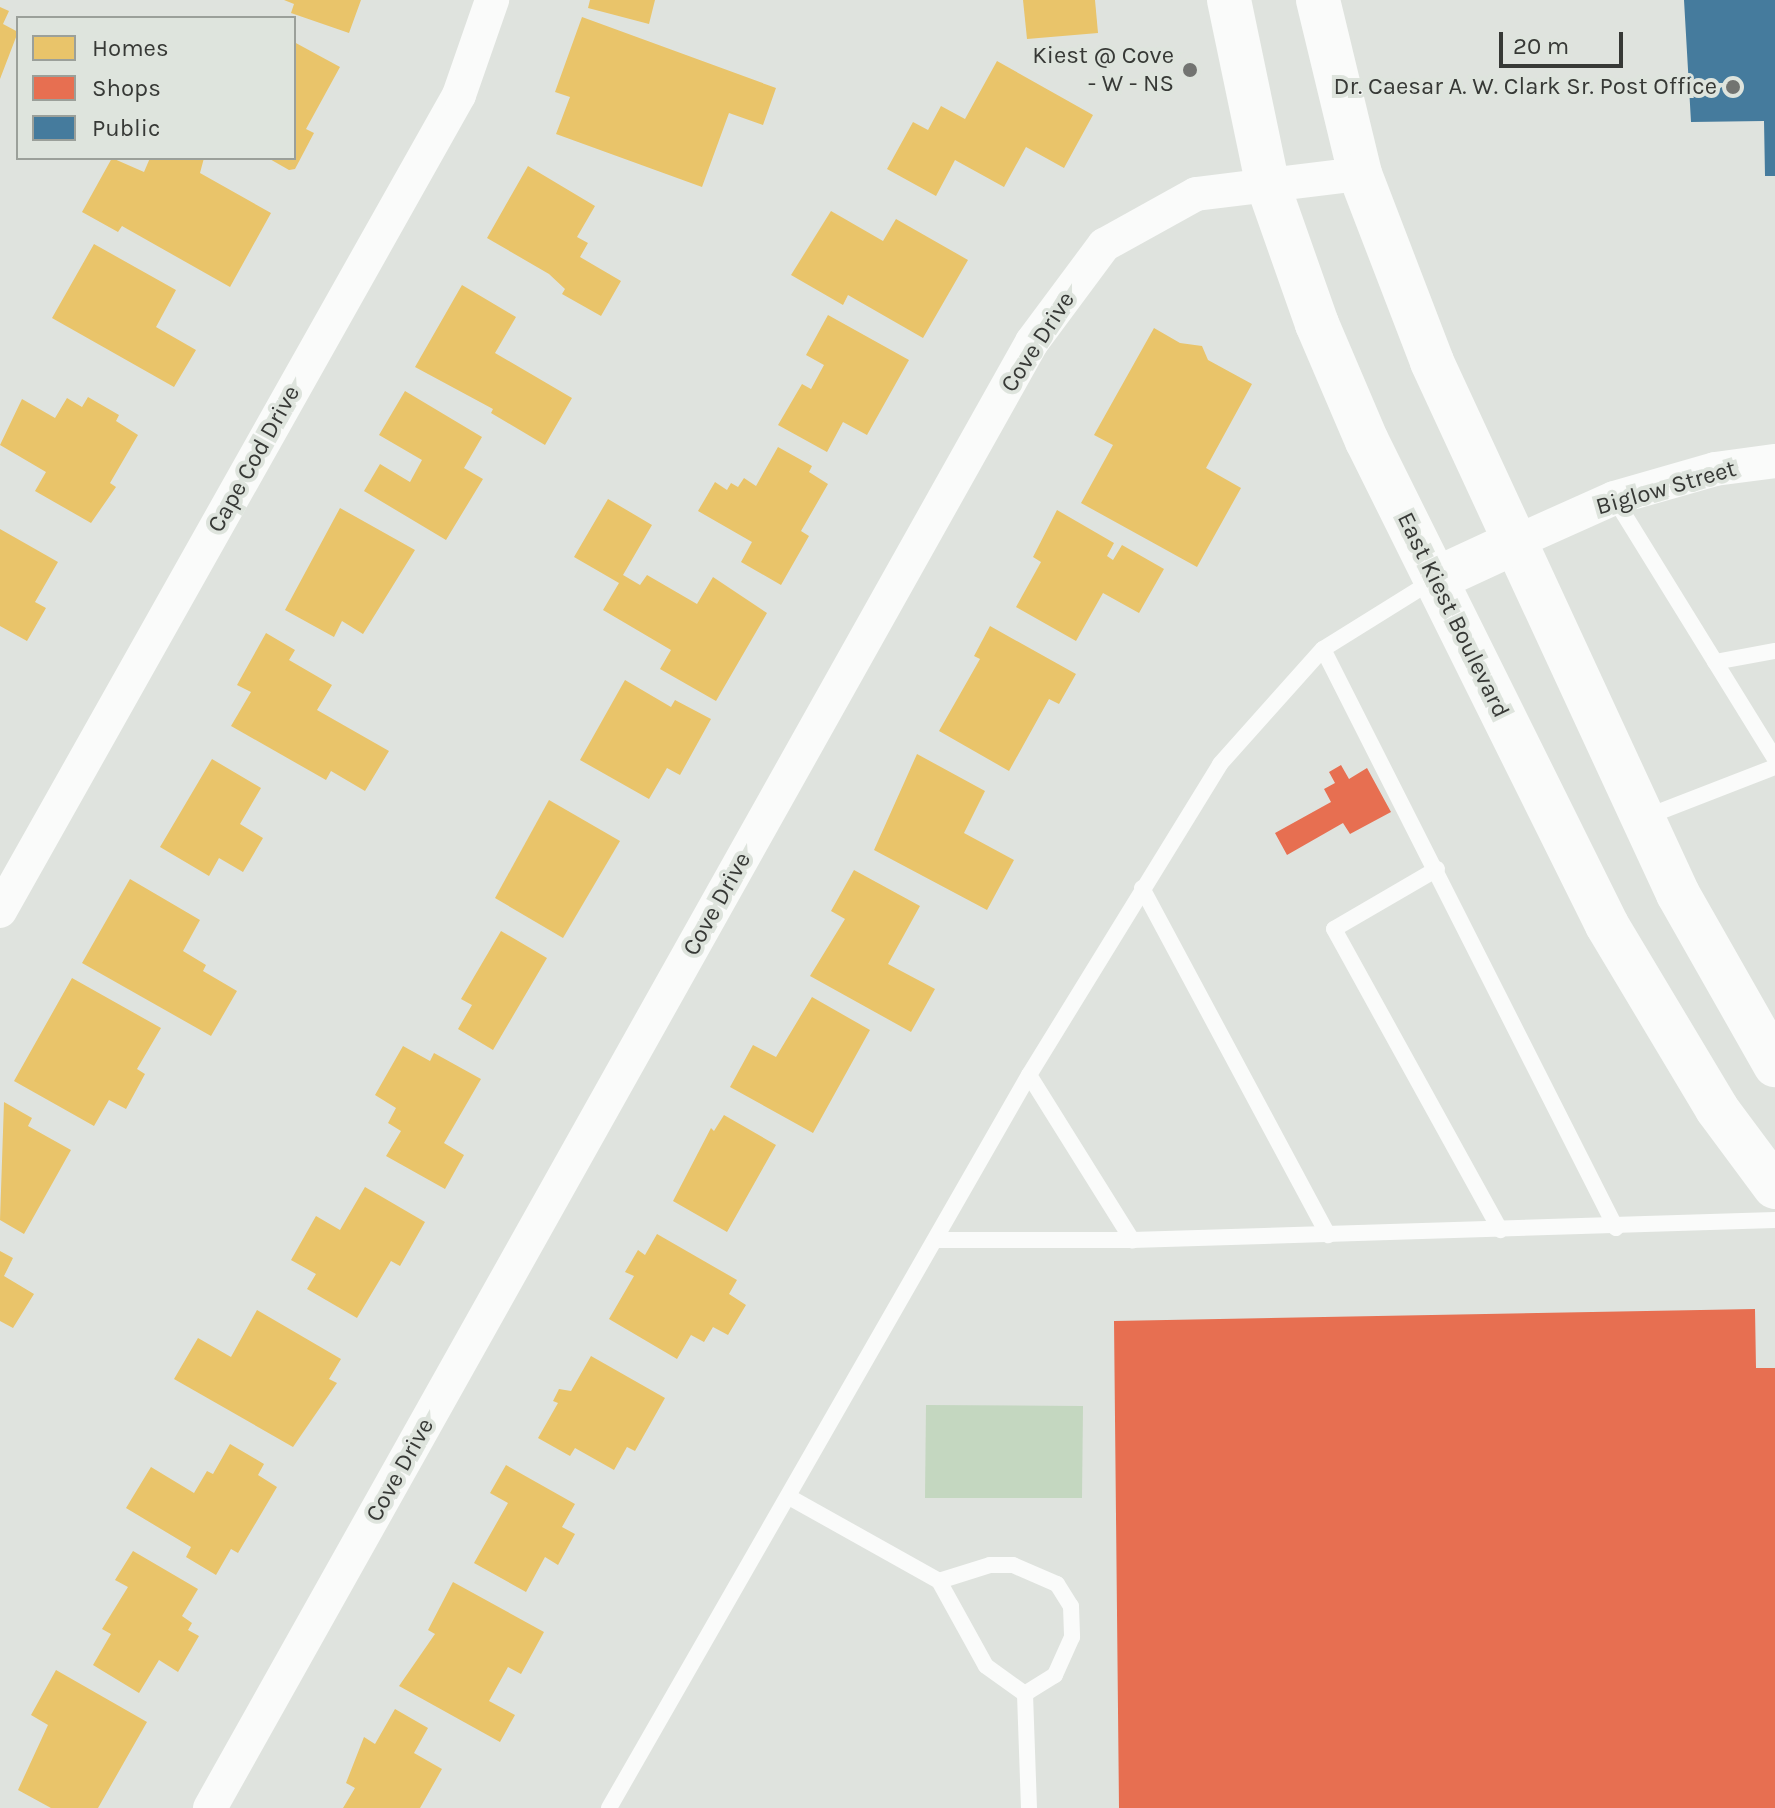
<!DOCTYPE html>
<style>
body{margin:0}
#map{position:relative;width:1775px;height:1808px;overflow:hidden;background:#dfe3de;font-family:Karla,sans-serif}
div>[style]{position:absolute}
.green>*{inset:0;background:#c4d7c0}
.homes>*{inset:0;background:#e9c46a}
.shops>*{inset:0;background:#e76f51}
.public>*{inset:0;background:#457b9d}
.service>*{height:16px;margin:-8px;padding:0 8px;transform-origin:8px;border-radius:8px;background:#fafbfa}
.minor>*{height:34px;margin:-17px;padding:0 17px;transform-origin:17px;border-radius:17px;background:#fafbfa}
.secondary>*{height:44px;margin:-22px;padding:0 22px;transform-origin:22px;border-radius:22px;background:#fafbfa}
.dots>*{width:22px;height:22px;translate:-50% -50%;box-sizing:border-box;border:4px solid #dee4dd;border-radius:50%}
span{translate:-50% -50%;white-space:nowrap;text-align:center;line-height:1.15;-webkit-text-stroke:8px #dee4dd;paint-order:stroke}
.poi-label{font-size:24px;color:#373936}
.right{translate:-100% -50%;text-align:right}
.street-label{font-size:24px;color:#373936}
.legend{position:absolute;left:16px;top:16px;width:280px;height:144px;box-sizing:border-box;background:#dee4dd;border:2px solid #9ba09a;margin:0;padding:10px 14px;list-style:none;font-size:24px;color:#373936}
.legend li{display:flex;align-items:center;gap:16px;height:40px}
.legend b{width:40px;border:2px solid #9ba09a}
.scale{position:absolute;left:1499px;top:32px;width:124px;height:36px;box-sizing:border-box;border:4px solid #373936;border-top:0;padding-left:10px;font-size:24px;line-height:28px;white-space:nowrap;color:#373936;-webkit-text-stroke:6px #dee4dd;paint-order:stroke}
</style>
<div id="map">
<div class="green">
<div style="clip-path:polygon(926px 1405px,1083px 1406px,1082px 1498px,925px 1498px)"></div>
</div>
<div class="homes">
<div style="clip-path:polygon(284px 0,361px 0,349px 33px,291px 13px,294px 4px)"></div>
<div style="clip-path:polygon(590px 0,655px 0,649px 24px,588px 8px)"></div>
<div style="clip-path:polygon(1023px 0,1095px 0,1098px 33px,1027px 39px)"></div>
<div style="clip-path:polygon(0 7px,9px 11px,3px 24px,18px 32px,0 79px)"></div>
<div style="clip-path:polygon(582px 17px,776px 88px,763px 125px,729px 113px,702px 187px,556px 134px,570px 97px,555px 92px)"></div>
<div style="clip-path:polygon(294px 42px,340px 67px,306px 129px,314px 133px,295px 169px,289px 170px,268px 158px,294px 158px)"></div>
<div style="clip-path:polygon(997px 61px,1093px 115px,1064px 168px,1026px 147px,1004px 187px,955px 160px,936px 196px,887px 169px,913px 122px,928px 130px,941px 106px,965px 119px)"></div>
<div style="clip-path:polygon(112px 158px,144px 172px,150px 158px,204px 158px,200px 173px,271px 213px,230px 287px,122px 226px,118px 232px,82px 212px)"></div>
<div style="clip-path:polygon(528px 166px,595px 206px,577px 237px,588px 243px,580px 257px,621px 281px,601px 316px,562px 294px,565px 289px,549px 274px,487px 238px)"></div>
<div style="clip-path:polygon(831px 211px,883px 241px,896px 219px,968px 260px,923px 338px,848px 295px,843px 305px,791px 275px)"></div>
<div style="clip-path:polygon(94px 244px,176px 290px,156px 327px,196px 350px,174px 387px,52px 318px)"></div>
<div style="clip-path:polygon(462px 285px,516px 317px,495px 353px,572px 398px,545px 445px,491px 413px,493px 409px,415px 367px)"></div>
<div style="clip-path:polygon(828px 315px,909px 360px,867px 435px,843px 422px,827px 452px,778px 425px,802px 384px,811px 389px,824px 365px,806px 355px)"></div>
<div style="clip-path:polygon(1154px 328px,1180px 343px,1202px 346px,1208px 360px,1252px 384px,1206px 468px,1241px 488px,1197px 567px,1081px 503px,1113px 445px,1094px 435px)"></div>
<div style="clip-path:polygon(405px 391px,482px 437px,464px 468px,483px 479px,446px 540px,364px 491px,380px 464px,410px 482px,422px 460px,379px 435px)"></div>
<div style="clip-path:polygon(88px 397px,119px 415px,116px 421px,138px 435px,110px 483px,116px 487px,91px 523px,35px 491px,46px 472px,0 445px,22px 399px,55px 418px,67px 398px,82px 407px)"></div>
<div style="clip-path:polygon(778px 447px,812px 466px,809px 472px,828px 484px,801px 531px,809px 536px,781px 585px,741px 562px,752px 542px,698px 511px,715px 482px,727px 490px,731px 483px,738px 487px,744px 478px,756px 486px)"></div>
<div style="clip-path:polygon(608px 499px,652px 525px,623px 575px,640px 585px,647px 575px,697px 604px,713px 577px,767px 613px,716px 701px,660px 669px,671px 650px,603px 610px,619px 583px,574px 557px)"></div>
<div style="clip-path:polygon(340px 508px,415px 550px,363px 634px,342px 621px,334px 637px,285px 610px)"></div>
<div style="clip-path:polygon(1057px 510px,1114px 543px,1107px 556px,1113px 560px,1122px 545px,1164px 569px,1139px 613px,1103px 593px,1076px 641px,1016px 607px,1041px 562px,1033px 557px)"></div>
<div style="clip-path:polygon(0 529px,58px 562px,35px 602px,46px 608px,27px 641px,0 626px)"></div>
<div style="clip-path:polygon(990px 626px,1076px 674px,1059px 704px,1049px 699px,1009px 771px,939px 731px,980px 659px,974px 656px)"></div>
<div style="clip-path:polygon(266px 633px,295px 650px,289px 660px,332px 685px,317px 710px,389px 751px,365px 791px,331px 771px,326px 780px,231px 726px,251px 692px,237px 685px)"></div>
<div style="clip-path:polygon(625px 680px,671px 707px,675px 700px,711px 719px,680px 775px,667px 768px,649px 799px,580px 760px)"></div>
<div style="clip-path:polygon(917px 754px,985px 791px,964px 833px,1014px 860px,987px 910px,874px 850px)"></div>
<div style="clip-path:polygon(212px 759px,261px 788px,240px 824px,263px 838px,243px 872px,219px 858px,209px 876px,160px 847px)"></div>
<div style="clip-path:polygon(549px 800px,620px 841px,563px 938px,495px 898px)"></div>
<div style="clip-path:polygon(854px 870px,920px 906px,888px 964px,935px 989px,911px 1032px,810px 976px,845px 919px,831px 911px)"></div>
<div style="clip-path:polygon(130px 879px,200px 920px,183px 951px,206px 965px,203px 971px,237px 991px,211px 1036px,82px 963px)"></div>
<div style="clip-path:polygon(501px 931px,547px 958px,493px 1050px,458px 1029px,472px 1005px,461px 999px)"></div>
<div style="clip-path:polygon(72px 978px,161px 1028px,137px 1069px,145px 1074px,126px 1109px,109px 1100px,94px 1126px,14px 1081px)"></div>
<div style="clip-path:polygon(812px 997px,870px 1030px,813px 1133px,730px 1087px,753px 1045px,776px 1057px)"></div>
<div style="clip-path:polygon(403px 1046px,430px 1061px,434px 1053px,481px 1079px,444px 1143px,464px 1155px,445px 1189px,386px 1156px,401px 1131px,388px 1123px,396px 1108px,375px 1095px)"></div>
<div style="clip-path:polygon(4px 1102px,32px 1118px,28px 1126px,71px 1150px,24px 1234px,0 1220px)"></div>
<div style="clip-path:polygon(724px 1115px,776px 1145px,727px 1232px,673px 1201px,711px 1128px,714px 1131px)"></div>
<div style="clip-path:polygon(365px 1187px,425px 1222px,400px 1266px,391px 1261px,357px 1318px,307px 1289px,316px 1274px,291px 1260px,316px 1216px,340px 1230px)"></div>
<div style="clip-path:polygon(657px 1234px,737px 1280px,729px 1294px,746px 1305px,728px 1335px,713px 1327px,704px 1342px,691px 1335px,677px 1359px,609px 1319px,634px 1276px,625px 1272px,638px 1250px,645px 1255px)"></div>
<div style="clip-path:polygon(0 1251px,13px 1258px,4px 1276px,34px 1294px,13px 1328px,0 1321px)"></div>
<div style="clip-path:polygon(257px 1310px,341px 1359px,329px 1379px,337px 1383px,293px 1447px,174px 1379px,198px 1338px,231px 1357px)"></div>
<div style="clip-path:polygon(591px 1356px,665px 1398px,635px 1451px,627px 1447px,614px 1470px,575px 1448px,570px 1456px,538px 1438px,558px 1403px,553px 1401px,559px 1389px,571px 1391px)"></div>
<div style="clip-path:polygon(230px 1444px,264px 1464px,258px 1475px,277px 1487px,238px 1553px,231px 1549px,216px 1575px,186px 1557px,191px 1547px,126px 1508px,151px 1467px,194px 1493px,207px 1471px,213px 1474px)"></div>
<div style="clip-path:polygon(506px 1465px,575px 1504px,562px 1527px,575px 1534px,558px 1565px,545px 1557px,526px 1592px,474px 1563px,508px 1503px,490px 1493px)"></div>
<div style="clip-path:polygon(133px 1551px,198px 1589px,182px 1616px,192px 1623px,188px 1630px,199px 1636px,178px 1672px,159px 1660px,139px 1693px,93px 1665px,111px 1634px,102px 1629px,128px 1587px,115px 1580px)"></div>
<div style="clip-path:polygon(453px 1582px,544px 1632px,521px 1674px,508px 1667px,489px 1701px,515px 1715px,500px 1742px,399px 1686px,435px 1634px,428px 1630px)"></div>
<div style="clip-path:polygon(56px 1670px,147px 1722px,98px 1808px,51px 1808px,18px 1790px,48px 1725px,31px 1715px)"></div>
<div style="clip-path:polygon(395px 1709px,428px 1728px,414px 1753px,442px 1769px,420px 1808px,343px 1808px,355px 1788px,346px 1783px,364px 1737px,375px 1744px)"></div>
</div>
<div class="shops">
<div style="clip-path:polygon(1341px 765px,1349px 779px,1367px 768px,1391px 812px,1350px 834px,1343px 823px,1287px 855px,1275px 833px,1331px 802px,1324px 789px,1335px 783px,1329px 772px)"></div>
<div style="clip-path:polygon(1755px 1309px,1756px 1368px,1775px 1368px,1775px 1808px,1119px 1808px,1114px 1321px)"></div>
</div>
<div class="public">
<div style="clip-path:polygon(1684px 0,1775px 0,1775px 176px,1765px 176px,1764px 121px,1691px 122px)"></div>
</div>
<div class="service">
<div style="left:1614px;top:498px;width:307px;rotate:58.3deg"></div>
<div style="left:1323px;top:649px;width:649px;rotate:63.16deg"></div>
<div style="left:1715px;top:662px;width:61px;rotate:-10.4deg"></div>
<div style="left:1646px;top:817px;width:138px;rotate:-21.2deg"></div>
<div style="left:1437px;top:869px;width:119px;rotate:149.8deg"></div>
<div style="left:1334px;top:929px;width:344px;rotate:61.1deg"></div>
<div style="left:1142px;top:888px;width:394px;rotate:61.8deg"></div>
<div style="left:1029px;top:1075px;width:195px;rotate:58deg"></div>
<div style="left:939px;top:1240px;width:193px"></div>
<div style="left:1132px;top:1240px;width:643px;rotate:-1.78deg"></div>
<div style="left:789px;top:1497px;width:172px;rotate:29.2deg"></div>
<div style="left:939px;top:1581px;width:97px;rotate:61.1deg"></div>
<div style="left:986px;top:1666px;width:48px;rotate:35.7deg"></div>
<div style="left:939px;top:1581px;width:53px;rotate:-17.4deg"></div>
<div style="left:990px;top:1565px;width:23px"></div>
<div style="left:1013px;top:1565px;width:48px;rotate:23.4deg"></div>
<div style="left:1057px;top:1584px;width:26px;rotate:58deg"></div>
<div style="left:1071px;top:1606px;width:31px;rotate:88deg"></div>
<div style="left:1072px;top:1637px;width:42px;rotate:114.1deg"></div>
<div style="left:1055px;top:1675px;width:36px;rotate:148deg"></div>
<div style="left:1025px;top:1694px;width:114px;rotate:88deg"></div>
<div style="left:609px;top:1808px;width:845px;rotate:-60.19deg"></div>
<div style="left:1029px;top:1075px;width:365px;rotate:-58.4deg"></div>
<div style="left:1220px;top:764px;width:154px;rotate:-48.2deg"></div>
<div style="left:1323px;top:649px;width:131px;rotate:-31.9deg"></div>
</div>
<div class="minor">
<div style="left:1516px;top:542px;width:107px;rotate:-24.2deg"></div>
<div style="left:1614px;top:498px;width:105px;rotate:-16deg"></div>
<div style="left:1715px;top:469px;width:61px;rotate:-7.6deg"></div>
<div style="left:0;top:911px;width:936px;rotate:-60.64deg"></div>
<div style="left:459px;top:95px;width:101px;rotate:-70.8deg"></div>
<div style="left:210px;top:1808px;width:1681px;rotate:-60.72deg"></div>
<div style="left:1032px;top:342px;width:121px;rotate:-53.4deg"></div>
<div style="left:1104px;top:245px;width:105px;rotate:-29deg"></div>
<div style="left:1196px;top:194px;width:165px;rotate:-7deg"></div>
</div>
<div class="secondary">
<div style="left:1229px;top:0;width:186px;rotate:78.2deg"></div>
<div style="left:1267px;top:182px;width:151px;rotate:70.6deg"></div>
<div style="left:1317px;top:324px;width:127px;rotate:66.9deg"></div>
<div style="left:1367px;top:441px;width:540px;rotate:63.62deg"></div>
<div style="left:1607px;top:925px;width:214px;rotate:59.1deg"></div>
<div style="left:1717px;top:1109px;width:97px;rotate:53.4deg"></div>
<div style="left:1318px;top:0;width:179px;rotate:76.4deg"></div>
<div style="left:1360px;top:174px;width:201px;rotate:69deg"></div>
<div style="left:1432px;top:362px;width:586px;rotate:65.18deg"></div>
<div style="left:1678px;top:894px;width:197px;rotate:60.4deg"></div>
<div style="left:1436px;top:579px;width:88px;rotate:-24.8deg"></div>
</div>
<div class="dots">
<div style="left:1190px;top:70px;background:#727471"></div>
<div style="left:1733px;top:87px;background:#727471"></div>
</div>
<div class="poi-label">
<span class="right" style="left:1174px;top:70px">Kiest @ Cove<br>- W - NS</span>
<span class="right" style="left:1717px;top:87px">Dr. Caesar A. W. Clark Sr. Post Office</span>
</div>
<div class="street-label">
<span style="left:1038px;top:342px;rotate:-57deg">Cove Drive</span>
<span style="left:254px;top:459px;rotate:-61deg">Cape Cod Drive</span>
<span style="left:1666px;top:488px;rotate:-16deg">Biglow Street</span>
<span style="left:1453px;top:615px;rotate:64deg">East Kiest Boulevard</span>
<span style="left:717px;top:904px;rotate:-61deg">Cove Drive</span>
<span style="left:400px;top:1470px;rotate:-61deg">Cove Drive</span>
</div>
<ul class="legend">
<li><b style="height:22px;background:#e9c46a"></b>Homes</li>
<li><b style="height:22px;background:#e76f51"></b>Shops</li>
<li><b style="height:22px;background:#457b9d"></b>Public</li>
</ul>
<div class="scale">20 m</div>
</div>
